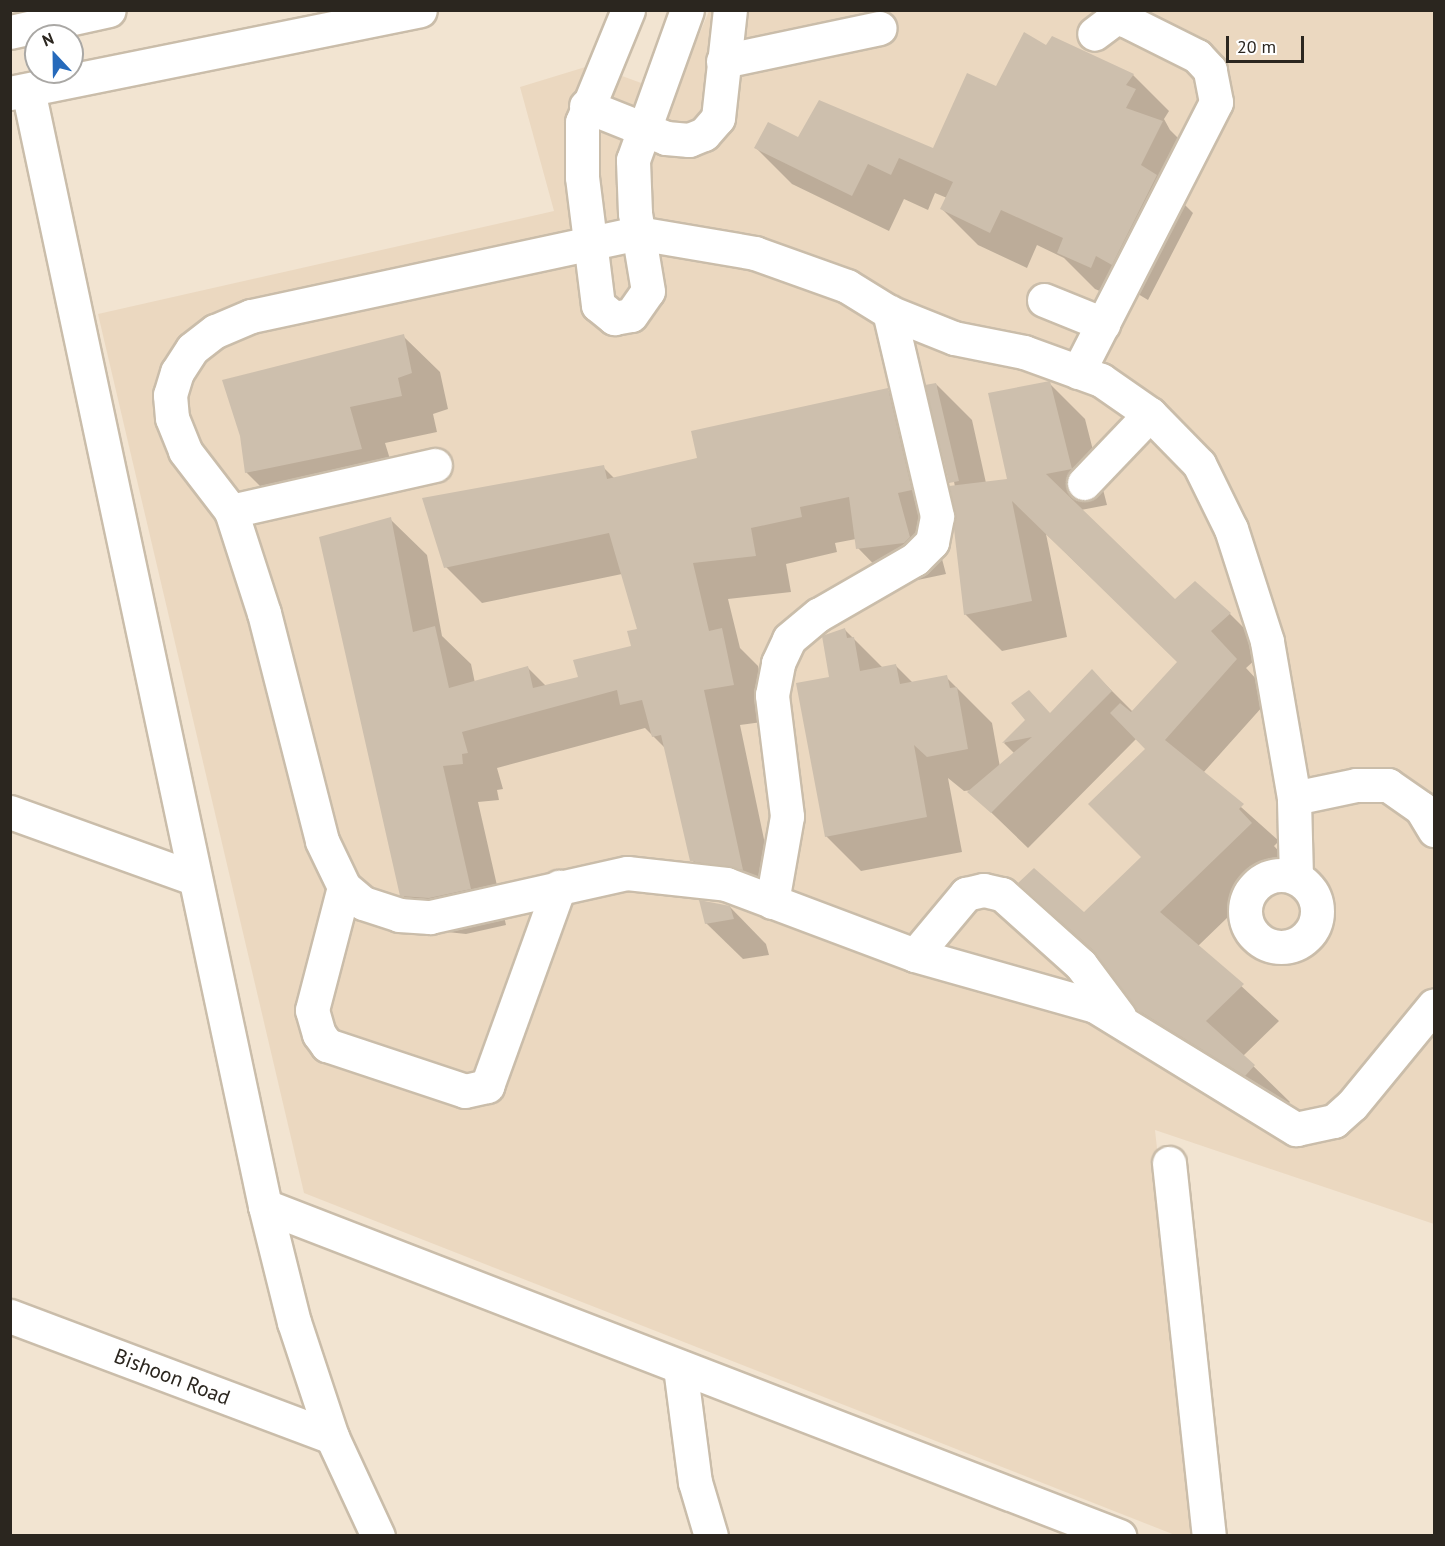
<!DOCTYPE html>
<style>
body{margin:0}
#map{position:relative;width:1445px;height:1546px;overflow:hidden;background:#f2e4d1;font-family:"PT Sans",sans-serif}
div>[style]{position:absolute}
.built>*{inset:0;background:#ebd8c0}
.shadow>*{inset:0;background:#0003}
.building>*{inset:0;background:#cdbfad}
.roads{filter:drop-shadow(2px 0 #cabdaa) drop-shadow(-2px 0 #cabdaa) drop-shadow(0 2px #cabdaa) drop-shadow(0 -2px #cabdaa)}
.minor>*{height:33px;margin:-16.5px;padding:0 16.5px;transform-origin:16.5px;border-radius:16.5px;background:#fff}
.minor>.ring{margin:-16.5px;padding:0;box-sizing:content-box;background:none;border:33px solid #fff;border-radius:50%}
.major>*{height:33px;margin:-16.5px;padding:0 16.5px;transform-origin:16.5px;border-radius:16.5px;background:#fff}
span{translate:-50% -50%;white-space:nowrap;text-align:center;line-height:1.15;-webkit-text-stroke:6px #fff;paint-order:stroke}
.street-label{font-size:21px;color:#2b261f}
.frame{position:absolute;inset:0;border:12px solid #2b261f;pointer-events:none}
.north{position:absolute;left:24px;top:24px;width:60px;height:60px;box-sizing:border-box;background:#fff;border:2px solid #aaa8a5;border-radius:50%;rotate:338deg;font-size:16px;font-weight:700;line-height:24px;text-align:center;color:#2b261f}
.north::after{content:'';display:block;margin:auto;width:21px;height:27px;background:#266abb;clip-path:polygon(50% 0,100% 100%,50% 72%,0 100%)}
.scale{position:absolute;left:1226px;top:36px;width:78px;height:27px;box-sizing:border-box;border:3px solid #2b261f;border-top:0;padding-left:8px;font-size:18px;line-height:21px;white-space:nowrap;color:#2b261f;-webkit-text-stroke:4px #fff;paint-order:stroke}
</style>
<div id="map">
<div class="built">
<div style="clip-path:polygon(709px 11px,1434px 11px,1434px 1224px,1155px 1130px,1199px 1535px,1175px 1535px,304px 1193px,98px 314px,554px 211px,520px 87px,592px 65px,674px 95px)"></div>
</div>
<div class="shadow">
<div style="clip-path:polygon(1047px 47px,1133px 75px,1169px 111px,1164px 119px,1170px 130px,1198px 158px,1178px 198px,1193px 213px,1148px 300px,1133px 291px,1128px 303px,1095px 289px,1064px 258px,1037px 245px,1027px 268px,978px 245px,942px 209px,947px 198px,935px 193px,928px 210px,904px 199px,889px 231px,792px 184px,756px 148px,799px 139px,933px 150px)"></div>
<div style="clip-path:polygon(403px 336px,440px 372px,448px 409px,433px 414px,437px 432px,385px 443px,398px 485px,282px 508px,246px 472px)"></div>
<div style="clip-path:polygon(1049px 383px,1085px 419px,1107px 505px,1081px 510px,1175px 601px,1230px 614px,1266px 650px,1246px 668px,1272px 696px,1203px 773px,1279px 841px,1274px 846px,1287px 860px,1198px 946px,1279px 1021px,1243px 1056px,1290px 1102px,1282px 1111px,1174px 1045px,1137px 1008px,1103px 961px,1020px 883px,1084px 915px,1143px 857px,1147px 749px,1137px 738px,1028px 848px,970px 792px,973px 790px,964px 791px,948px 778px,962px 852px,861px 871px,826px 836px,830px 678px,845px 630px,883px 668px,895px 665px,913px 683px,946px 677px,992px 723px,1000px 767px,1015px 754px,1004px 743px,1028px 720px,1051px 714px,1092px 671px,1133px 712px,1179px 662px,1046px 534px,1067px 637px,1002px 651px,965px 614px,955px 487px,936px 384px,972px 420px,986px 483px,1009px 480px)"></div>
<div style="clip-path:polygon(887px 390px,923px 426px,934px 529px,946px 574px,894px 585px,858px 548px,856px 539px,835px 543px,837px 552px,786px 564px,791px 592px,728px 599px,740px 648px,758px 666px,770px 721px,740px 725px,778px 906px,728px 897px,692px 860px,665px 748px,645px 728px,497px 768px,503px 789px,497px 790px,499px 800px,478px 802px,506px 925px,466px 934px,438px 931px,402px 895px,390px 519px,427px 555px,442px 636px,471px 664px,475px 683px,528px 668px,546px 686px,580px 678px,633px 647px,639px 630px,622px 574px,482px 603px,446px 567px,603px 467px,615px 479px,699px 459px)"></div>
<div style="clip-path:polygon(730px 907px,766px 944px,769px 955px,743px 959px,706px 923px)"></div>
</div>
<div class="building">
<div style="clip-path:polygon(1024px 32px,1046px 45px,1052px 36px,1134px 74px,1126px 85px,1136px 89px,1126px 108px,1163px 121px,1141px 165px,1157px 175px,1112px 265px,1096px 256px,1091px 268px,1057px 253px,1063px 238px,1001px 210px,990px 233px,940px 209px,953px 182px,899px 158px,891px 175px,868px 164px,852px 196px,754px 148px,768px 122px,798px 137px,819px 100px,933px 148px,967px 73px,996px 86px)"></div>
<div style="clip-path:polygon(404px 334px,412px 373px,398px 378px,402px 396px,350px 407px,362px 449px,245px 473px,240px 436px,222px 380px)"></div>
<div style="clip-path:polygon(1050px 381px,1072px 469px,1046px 474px,1175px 599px,1195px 581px,1231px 613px,1211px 631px,1237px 659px,1165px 740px,1244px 804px,1239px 809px,1252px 823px,1160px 912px,1244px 984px,1206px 1021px,1255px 1065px,1245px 1076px,1136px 1009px,1094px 951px,1018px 883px,1034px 868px,1084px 912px,1141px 857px,1088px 804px,1145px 749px,1110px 713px,1120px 703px,1131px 712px,1177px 662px,1012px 501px,1032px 601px,964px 615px,949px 486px,1007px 479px,988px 393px)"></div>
<div style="clip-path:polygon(936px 383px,959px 481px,949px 483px,925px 385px)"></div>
<div style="clip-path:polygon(888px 388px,912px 490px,898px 493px,910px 537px,904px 543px,856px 549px,849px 497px,800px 507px,802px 517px,751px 528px,756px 556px,693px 563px,709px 631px,722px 628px,734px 685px,704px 690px,743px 870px,690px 861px,661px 735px,652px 737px,642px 700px,620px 705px,617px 690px,462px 732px,468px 753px,462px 754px,463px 764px,443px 766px,471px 889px,429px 898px,400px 896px,319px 537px,391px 517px,413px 632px,435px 626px,449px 688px,528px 666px,533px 688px,578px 677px,573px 660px,631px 646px,627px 631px,637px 629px,609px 533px,444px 568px,422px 498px,604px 465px,607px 479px,697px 458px,691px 431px)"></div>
<div style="clip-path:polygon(845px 628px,847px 638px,854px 637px,860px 671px,896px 664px,900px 684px,947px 675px,950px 688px,957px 687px,968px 749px,927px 757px,914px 745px,927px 817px,825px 837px,796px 683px,829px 677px,822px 636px)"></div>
<div style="clip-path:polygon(1092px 669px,1112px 691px,991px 813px,967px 792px,1032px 737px,1002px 743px,1025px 720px,1011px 703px,1029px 690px,1050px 713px)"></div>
<div style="clip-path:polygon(699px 900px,730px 906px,734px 919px,705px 924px)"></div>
</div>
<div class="roads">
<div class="minor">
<div style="left:628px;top:10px;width:121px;rotate:112.3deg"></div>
<div style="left:582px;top:122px;width:55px;rotate:90deg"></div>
<div style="left:582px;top:177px;width:129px;rotate:82.9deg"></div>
<div style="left:598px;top:305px;width:21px;rotate:39deg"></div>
<div style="left:614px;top:318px;width:17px;rotate:-10deg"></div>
<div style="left:631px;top:315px;width:29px;rotate:-55deg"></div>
<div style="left:648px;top:291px;width:79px;rotate:-99.5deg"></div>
<div style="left:635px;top:213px;width:53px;rotate:-92.2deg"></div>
<div style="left:633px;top:160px;width:159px;rotate:-70.2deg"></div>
<div style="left:723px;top:61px;width:160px;rotate:-11.9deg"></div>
<div style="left:28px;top:90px;width:1141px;rotate:78.01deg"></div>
<div style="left:265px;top:1206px;width:120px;rotate:76deg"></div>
<div style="left:294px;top:1322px;width:121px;rotate:71.7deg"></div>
<div style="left:332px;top:1437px;width:109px;rotate:65.1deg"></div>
<div style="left:10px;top:93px;width:418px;rotate:-11.4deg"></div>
<div style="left:586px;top:106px;width:86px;rotate:21.8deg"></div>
<div style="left:666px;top:138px;width:23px;rotate:5deg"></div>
<div style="left:689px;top:140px;width:16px;rotate:-22deg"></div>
<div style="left:704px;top:134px;width:21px;rotate:-49deg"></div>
<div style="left:718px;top:118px;width:109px;rotate:-83.7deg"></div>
<div style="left:1044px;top:300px;width:64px;rotate:22.1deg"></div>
<div style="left:1078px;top:372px;width:303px;rotate:-62.9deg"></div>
<div style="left:1216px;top:102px;width:33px;rotate:-101deg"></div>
<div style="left:1210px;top:70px;width:19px;rotate:-133deg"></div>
<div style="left:1197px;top:56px;width:80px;rotate:-153.4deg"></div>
<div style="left:1125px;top:20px;width:10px;rotate:-169deg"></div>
<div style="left:1115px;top:18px;width:26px;rotate:143deg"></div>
<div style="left:1084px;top:483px;width:95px;rotate:-46.3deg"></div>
<div style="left:231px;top:511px;width:209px;rotate:-12.7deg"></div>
<div style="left:1294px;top:798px;width:63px;rotate:-11.8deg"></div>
<div style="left:1356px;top:785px;width:32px"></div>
<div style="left:1388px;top:785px;width:40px;rotate:34.9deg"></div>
<div style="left:1421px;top:808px;width:26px;rotate:59deg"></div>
<div style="left:10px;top:812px;width:195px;rotate:19.8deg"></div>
<div class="ring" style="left:1245px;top:875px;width:39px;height:39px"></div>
<div style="left:1296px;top:877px;width:79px;rotate:-91.5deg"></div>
<div style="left:1294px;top:798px;width:159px;rotate:-99.8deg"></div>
<div style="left:1267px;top:641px;width:118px;rotate:-107.8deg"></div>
<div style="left:1231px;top:529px;width:72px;rotate:-116.2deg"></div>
<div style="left:1199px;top:464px;width:70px;rotate:-134.4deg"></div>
<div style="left:1150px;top:414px;width:60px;rotate:-145.2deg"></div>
<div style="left:1101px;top:380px;width:82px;rotate:-160deg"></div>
<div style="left:1024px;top:352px;width:71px;rotate:-168.7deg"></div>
<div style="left:954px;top:338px;width:70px;rotate:-158.2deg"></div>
<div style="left:889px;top:312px;width:49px;rotate:-148.2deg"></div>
<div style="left:847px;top:286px;width:98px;rotate:-160.3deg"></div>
<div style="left:755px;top:253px;width:119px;rotate:-170.3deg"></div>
<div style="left:638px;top:233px;width:396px;rotate:167.9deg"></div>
<div style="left:251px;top:316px;width:39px;rotate:157deg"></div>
<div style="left:215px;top:331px;width:29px;rotate:142deg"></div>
<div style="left:192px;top:349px;width:27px;rotate:123deg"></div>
<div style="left:177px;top:372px;width:24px;rotate:107deg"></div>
<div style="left:170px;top:395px;width:23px;rotate:85deg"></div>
<div style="left:172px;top:418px;width:35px;rotate:68deg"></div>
<div style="left:185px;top:451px;width:76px;rotate:52.5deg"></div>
<div style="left:231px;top:511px;width:107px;rotate:72.1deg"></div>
<div style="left:264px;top:613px;width:235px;rotate:75.7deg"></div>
<div style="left:322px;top:841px;width:51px;rotate:64.4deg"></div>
<div style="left:344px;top:887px;width:25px;rotate:40deg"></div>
<div style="left:363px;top:903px;width:38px;rotate:18deg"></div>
<div style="left:399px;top:915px;width:31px;rotate:4deg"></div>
<div style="left:430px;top:917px;width:202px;rotate:-12.6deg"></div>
<div style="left:627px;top:873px;width:100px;rotate:6.3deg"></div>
<div style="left:726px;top:884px;width:202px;rotate:20.6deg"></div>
<div style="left:915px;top:955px;width:187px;rotate:15.8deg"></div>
<div style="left:1095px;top:1006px;width:236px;rotate:31.5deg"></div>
<div style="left:1296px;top:1129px;width:39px;rotate:-12deg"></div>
<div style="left:1334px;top:1121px;width:24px;rotate:-42deg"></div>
<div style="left:1352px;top:1105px;width:129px;rotate:-50.6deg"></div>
<div style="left:344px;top:887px;width:127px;rotate:104.6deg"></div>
<div style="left:312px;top:1010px;width:25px;rotate:74deg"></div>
<div style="left:319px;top:1034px;width:14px;rotate:54deg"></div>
<div style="left:327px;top:1045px;width:145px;rotate:18.4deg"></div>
<div style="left:465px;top:1091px;width:23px;rotate:-13deg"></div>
<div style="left:487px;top:1086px;width:212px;rotate:-70.1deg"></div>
<div style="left:772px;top:902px;width:87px;rotate:-80.1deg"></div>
<div style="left:787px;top:816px;width:122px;rotate:-97.1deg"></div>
<div style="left:772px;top:695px;width:33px;rotate:-79deg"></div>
<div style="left:778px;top:663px;width:26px;rotate:-65deg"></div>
<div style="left:789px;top:639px;width:38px;rotate:-40deg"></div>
<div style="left:818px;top:615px;width:112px;rotate:-30deg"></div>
<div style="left:915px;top:559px;width:24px;rotate:-45deg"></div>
<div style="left:932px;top:542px;width:26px;rotate:-79deg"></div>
<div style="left:937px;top:516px;width:210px;rotate:-103.2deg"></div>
<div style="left:915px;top:955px;width:80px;rotate:-50.1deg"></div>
<div style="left:966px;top:894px;width:18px;rotate:-13deg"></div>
<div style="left:984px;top:890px;width:18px;rotate:13deg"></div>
<div style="left:1002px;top:894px;width:106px;rotate:41.9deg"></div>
<div style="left:1081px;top:965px;width:64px;rotate:53.3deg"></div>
<div style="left:1169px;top:1163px;width:375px;rotate:83.9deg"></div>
<div style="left:265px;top:1206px;width:916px;rotate:21.13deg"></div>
<div style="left:10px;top:1316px;width:344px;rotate:20.6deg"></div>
<div style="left:680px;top:1367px;width:116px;rotate:82.6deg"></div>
<div style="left:695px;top:1482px;width:56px;rotate:73.5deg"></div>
</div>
<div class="major">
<div style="left:10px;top:32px;width:101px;rotate:-12.5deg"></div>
</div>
</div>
<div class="street-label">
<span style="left:172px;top:1377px;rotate:21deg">Bishoon Road</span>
</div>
<div class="frame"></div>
<div class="north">N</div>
<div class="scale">20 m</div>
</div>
